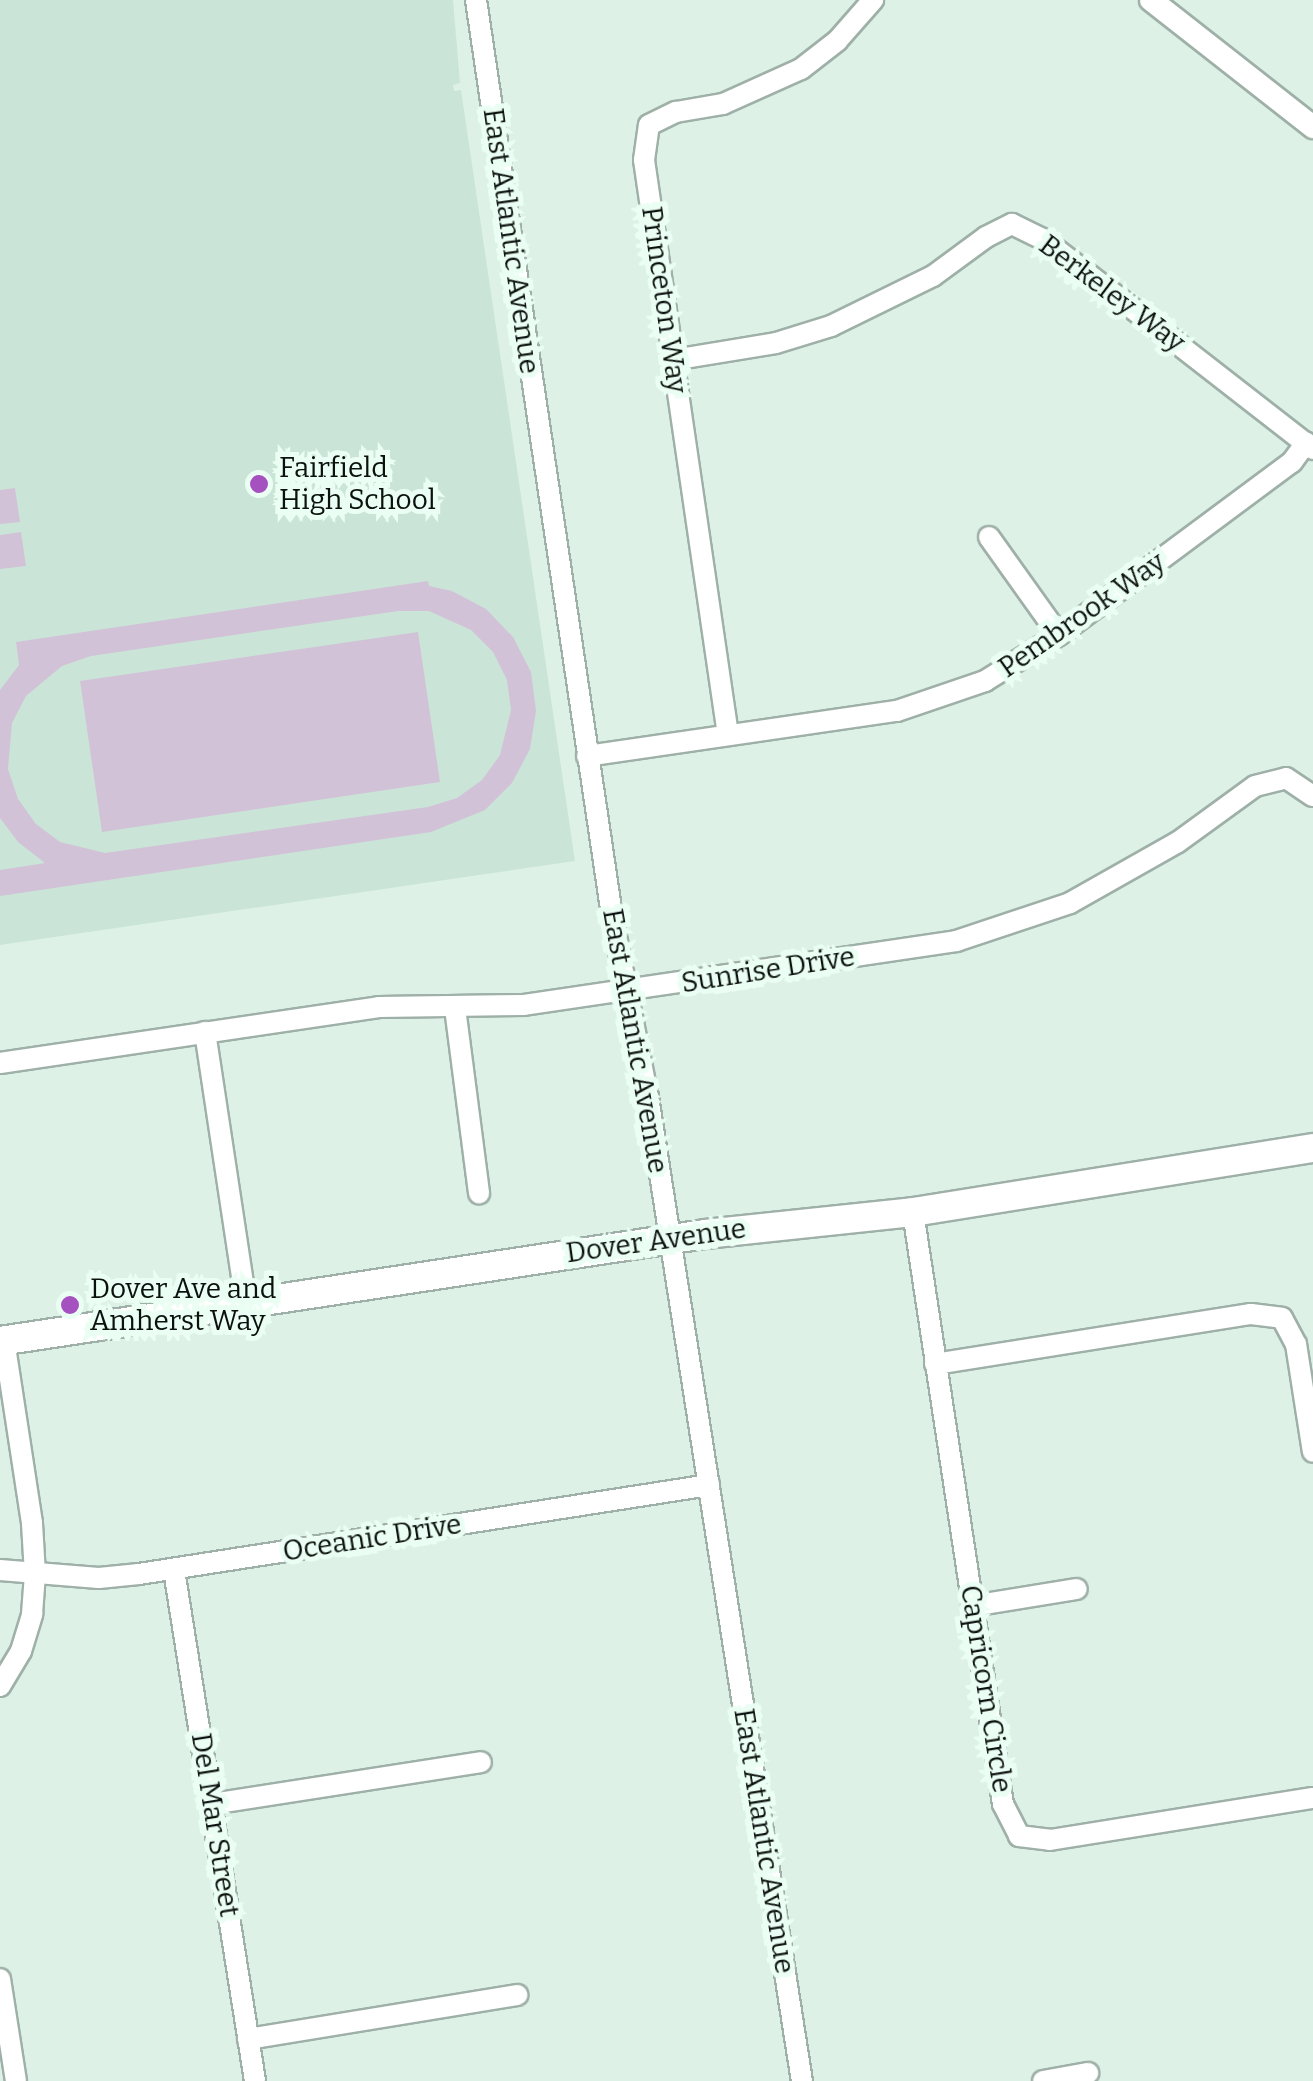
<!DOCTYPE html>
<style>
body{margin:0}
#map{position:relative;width:1313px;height:2081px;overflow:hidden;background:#ddf1e7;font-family:Bitter,serif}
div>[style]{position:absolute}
.built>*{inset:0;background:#cae5d7}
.green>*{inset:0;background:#d2c2d7}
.roads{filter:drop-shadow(2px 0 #9eb0a7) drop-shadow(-2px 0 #9eb0a7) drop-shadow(0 2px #9eb0a7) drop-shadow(0 -2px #9eb0a7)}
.minor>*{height:20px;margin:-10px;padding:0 10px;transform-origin:10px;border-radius:10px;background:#fff}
.tertiary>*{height:22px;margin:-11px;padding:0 11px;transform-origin:11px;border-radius:11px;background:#fff}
.secondary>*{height:28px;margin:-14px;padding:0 14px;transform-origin:14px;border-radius:14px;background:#fff}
.dots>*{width:28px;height:28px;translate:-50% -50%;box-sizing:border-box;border:5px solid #ebfef4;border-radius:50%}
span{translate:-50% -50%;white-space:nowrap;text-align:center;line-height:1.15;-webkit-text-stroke:10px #ebfef4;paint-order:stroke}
.street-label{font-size:28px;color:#0b110e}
.poi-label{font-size:28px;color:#0b110e}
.left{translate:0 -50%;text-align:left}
</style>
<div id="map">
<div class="built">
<div style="clip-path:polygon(0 0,453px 0,460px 83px,453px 85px,454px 91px,461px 90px,575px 861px,0 945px)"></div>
</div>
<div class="green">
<div style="clip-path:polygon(15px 488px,20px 522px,0 524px,0 490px)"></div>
<div style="clip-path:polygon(21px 532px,26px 566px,0 569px,0 535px)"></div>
<div style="clip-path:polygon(evenodd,428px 581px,429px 586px,452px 591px,486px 609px,513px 637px,531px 672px,536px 711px,530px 749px,512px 783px,485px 810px,431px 832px,0 896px,0 870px,45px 863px,18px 842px,0 818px,0 690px,19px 665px,16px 642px,428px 581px,398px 611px,429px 611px,471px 630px,493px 652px,507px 680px,511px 710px,500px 755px,482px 780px,457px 798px,428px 807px,105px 853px,60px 842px,36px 824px,18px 799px,8px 769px,12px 723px,26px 696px,62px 666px,91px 656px,398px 611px)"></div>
<div style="clip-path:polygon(418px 632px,440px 782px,102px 832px,80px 681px)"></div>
</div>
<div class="roads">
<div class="minor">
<div style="left:476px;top:0;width:926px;rotate:81.55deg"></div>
<div style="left:612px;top:916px;width:185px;rotate:78.8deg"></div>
<div style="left:648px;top:1097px;width:996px;rotate:81.11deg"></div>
<div style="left:673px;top:360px;width:104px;rotate:-9.4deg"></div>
<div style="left:776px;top:343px;width:58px;rotate:-17.2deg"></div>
<div style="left:831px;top:326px;width:114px;rotate:-26.1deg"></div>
<div style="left:933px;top:276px;width:66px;rotate:-36.3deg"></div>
<div style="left:986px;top:237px;width:29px;rotate:-27deg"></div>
<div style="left:1012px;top:224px;width:34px;rotate:26deg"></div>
<div style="left:1043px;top:239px;width:342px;rotate:37.9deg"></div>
<div style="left:989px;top:537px;width:120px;rotate:54.5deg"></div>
<div style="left:728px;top:735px;width:581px;rotate:-98.31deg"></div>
<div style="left:644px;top:160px;width:35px;rotate:-82deg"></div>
<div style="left:649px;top:125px;width:30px;rotate:-26deg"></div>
<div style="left:676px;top:112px;width:48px;rotate:-9.7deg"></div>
<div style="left:723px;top:104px;width:85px;rotate:-24.2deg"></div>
<div style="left:801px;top:69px;width:46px;rotate:-37.9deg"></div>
<div style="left:837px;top:41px;width:55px;rotate:-48.7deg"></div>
<div style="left:587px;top:756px;width:313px;rotate:-8.3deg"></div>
<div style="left:897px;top:711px;width:93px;rotate:-18.8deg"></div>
<div style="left:985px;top:681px;width:87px;rotate:-31.9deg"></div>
<div style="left:1059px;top:635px;width:290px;rotate:-36.6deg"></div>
<div style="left:1292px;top:462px;width:24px;rotate:-54deg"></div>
<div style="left:455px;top:1008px;width:187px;rotate:82.6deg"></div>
<div style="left:205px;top:1032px;width:274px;rotate:81.4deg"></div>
<div style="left:0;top:1063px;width:383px;rotate:-8.4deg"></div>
<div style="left:379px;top:1007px;width:145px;rotate:-0.8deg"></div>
<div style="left:524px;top:1005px;width:437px;rotate:-8.4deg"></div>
<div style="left:956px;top:941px;width:120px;rotate:-18.4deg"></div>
<div style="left:1070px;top:903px;width:124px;rotate:-29.5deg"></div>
<div style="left:1178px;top:842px;width:95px;rotate:-36deg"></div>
<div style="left:1255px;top:786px;width:32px;rotate:-14deg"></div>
<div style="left:1286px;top:778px;width:32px;rotate:34deg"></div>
<div style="left:913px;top:1212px;width:599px;rotate:81.36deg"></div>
<div style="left:1003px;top:1804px;width:36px;rotate:63deg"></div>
<div style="left:1019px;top:1836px;width:31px;rotate:7deg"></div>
<div style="left:1050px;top:1840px;width:266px;rotate:-9.1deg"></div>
<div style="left:935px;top:1364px;width:320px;rotate:-9deg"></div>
<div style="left:1251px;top:1314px;width:31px;rotate:7deg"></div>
<div style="left:1282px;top:1318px;width:30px;rotate:62deg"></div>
<div style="left:1296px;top:1344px;width:109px;rotate:81.1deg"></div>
<div style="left:0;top:1570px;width:99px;rotate:4.6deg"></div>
<div style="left:99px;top:1578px;width:40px;rotate:-5.7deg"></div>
<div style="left:139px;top:1574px;width:577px;rotate:-8.87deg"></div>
<div style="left:174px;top:1570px;width:517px;rotate:80.99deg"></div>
<div style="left:972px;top:1606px;width:106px;rotate:-9.2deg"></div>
<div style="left:0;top:1686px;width:41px;rotate:-59deg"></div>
<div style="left:21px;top:1651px;width:39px;rotate:-73deg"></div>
<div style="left:32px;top:1614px;width:40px;rotate:-85.7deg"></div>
<div style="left:35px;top:1574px;width:51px;rotate:-93.4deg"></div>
<div style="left:32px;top:1523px;width:185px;rotate:-98.7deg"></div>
<div style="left:211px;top:1804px;width:273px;rotate:-8.8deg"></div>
<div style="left:0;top:1979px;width:103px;rotate:81.1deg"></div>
<div style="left:248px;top:2039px;width:273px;rotate:-9.3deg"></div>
<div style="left:1043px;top:2081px;width:46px;rotate:-10.1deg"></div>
</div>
<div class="tertiary">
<div style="left:1151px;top:0;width:206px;rotate:38.1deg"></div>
</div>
<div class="secondary">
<div style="left:0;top:1341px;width:713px;rotate:-8.63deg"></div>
<div style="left:705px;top:1234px;width:209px;rotate:-6deg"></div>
<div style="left:913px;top:1212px;width:405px;rotate:-9.1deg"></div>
</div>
</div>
<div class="dots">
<div style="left:259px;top:484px;background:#a551bf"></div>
<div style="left:70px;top:1305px;background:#a551bf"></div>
</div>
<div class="street-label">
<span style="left:511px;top:241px;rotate:82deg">East Atlantic Avenue</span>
<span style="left:1112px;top:294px;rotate:37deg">Berkeley Way</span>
<span style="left:664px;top:300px;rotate:82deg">Princeton Way</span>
<span style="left:1082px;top:615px;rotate:-35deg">Pembrook Way</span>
<span style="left:768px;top:970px;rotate:-9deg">Sunrise Drive</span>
<span style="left:635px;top:1041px;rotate:80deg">East Atlantic Avenue</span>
<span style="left:656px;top:1241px;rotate:-8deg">Dover Avenue</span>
<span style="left:372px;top:1538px;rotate:-9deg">Oceanic Drive</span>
<span style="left:986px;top:1689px;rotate:81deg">Capricorn Circle</span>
<span style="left:215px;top:1825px;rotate:81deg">Del Mar Street</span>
<span style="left:764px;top:1841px;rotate:81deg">East Atlantic Avenue</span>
</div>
<div class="poi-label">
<span class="left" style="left:279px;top:484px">Fairfield<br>High School</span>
<span class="left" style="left:90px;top:1305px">Dover Ave and<br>Amherst Way</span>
</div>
</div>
